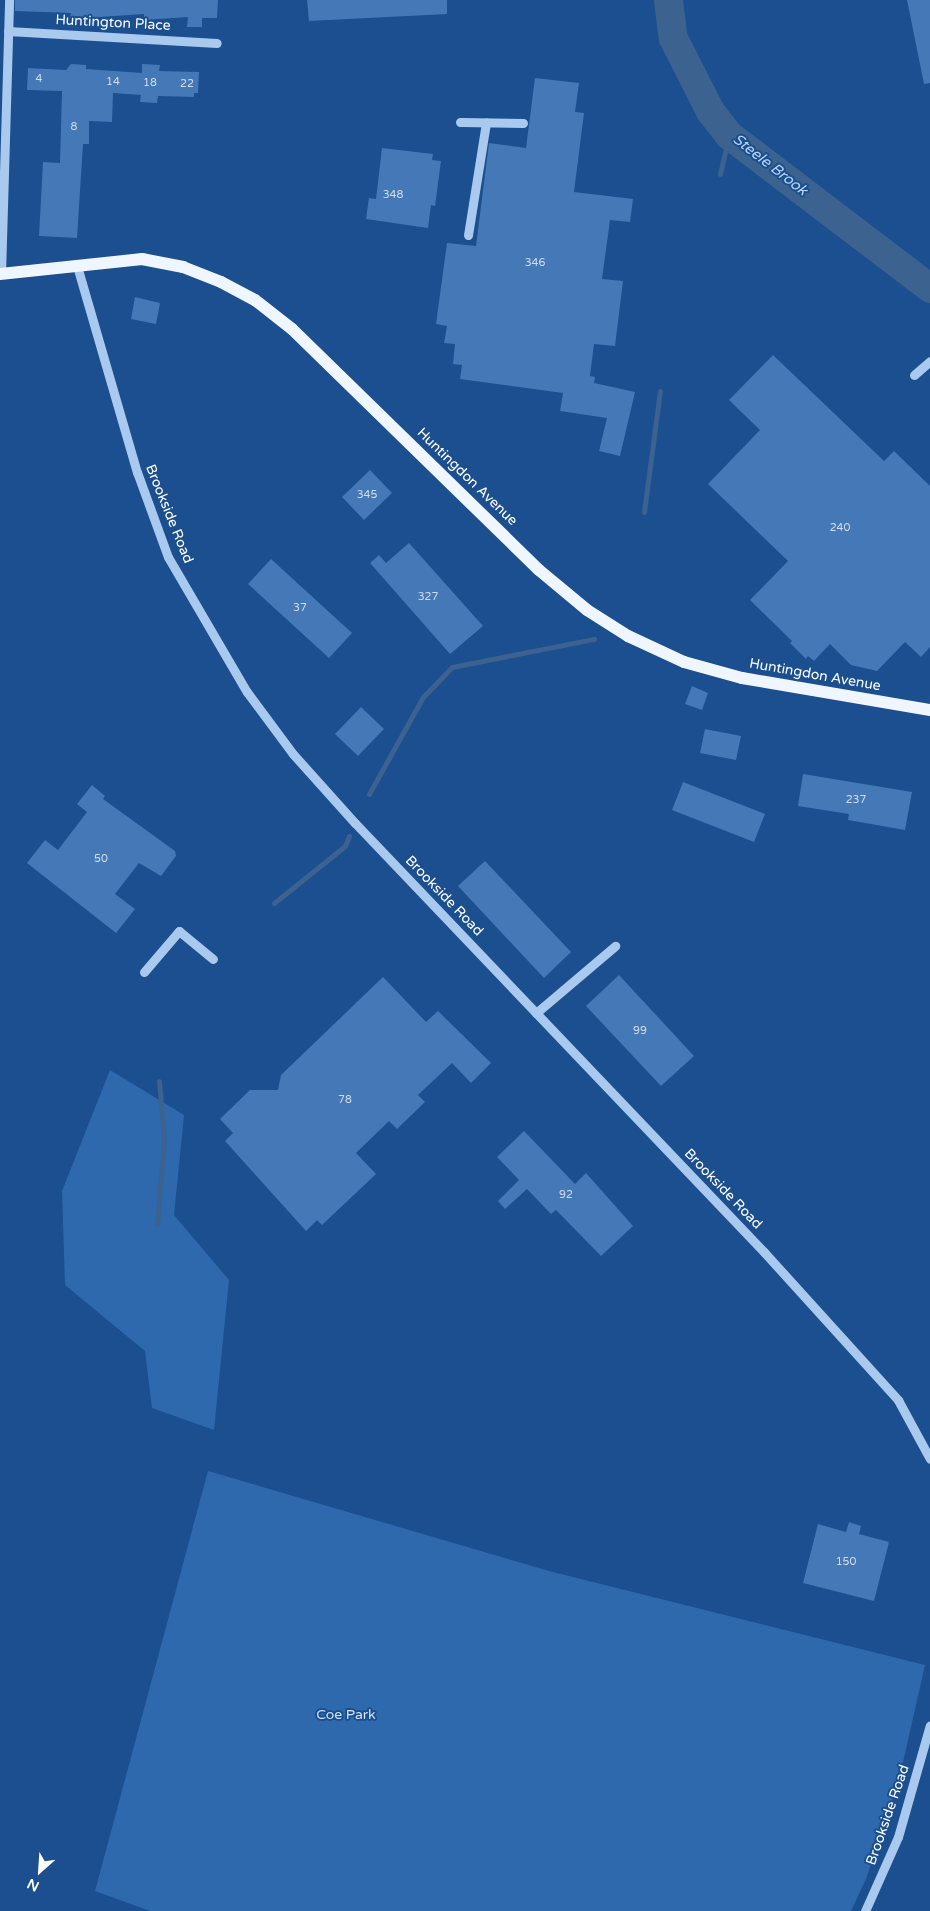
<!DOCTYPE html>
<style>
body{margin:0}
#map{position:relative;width:930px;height:1911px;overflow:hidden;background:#1b4f8f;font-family:"Varela Round",sans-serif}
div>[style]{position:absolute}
.green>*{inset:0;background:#2e69ad}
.stream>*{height:5px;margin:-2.5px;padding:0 2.5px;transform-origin:2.5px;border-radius:2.5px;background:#3c6290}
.river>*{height:29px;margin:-14.5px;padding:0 14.5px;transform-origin:14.5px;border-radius:14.5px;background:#3c6290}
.building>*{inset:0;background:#4478b7}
.minor>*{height:9px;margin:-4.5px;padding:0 4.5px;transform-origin:4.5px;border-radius:4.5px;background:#a9c9ee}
.major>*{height:12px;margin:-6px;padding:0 6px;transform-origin:6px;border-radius:6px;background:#f0f6ff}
span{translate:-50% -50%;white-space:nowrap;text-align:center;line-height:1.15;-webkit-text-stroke:4px #1b4f8f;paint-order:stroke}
.number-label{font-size:11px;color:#d0dded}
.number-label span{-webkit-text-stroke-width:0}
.street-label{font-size:14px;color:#fff}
.park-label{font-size:14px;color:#cfe3fa}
.water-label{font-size:15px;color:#b5d3f5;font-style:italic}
.north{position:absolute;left:15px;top:1846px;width:50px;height:50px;-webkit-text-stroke:4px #1b4f8f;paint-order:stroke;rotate:206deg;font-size:14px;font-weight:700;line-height:20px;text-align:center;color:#fff}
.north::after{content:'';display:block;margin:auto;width:18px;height:22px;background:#fff;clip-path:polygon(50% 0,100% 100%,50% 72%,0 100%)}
</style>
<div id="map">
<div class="green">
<div style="clip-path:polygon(110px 1070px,184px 1115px,174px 1215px,229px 1280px,214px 1430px,152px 1408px,145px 1351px,65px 1285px,62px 1191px)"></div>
<div style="clip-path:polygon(208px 1471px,549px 1571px,925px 1665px,899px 1780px,866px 1879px,851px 1911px,150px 1911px,95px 1891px)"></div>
</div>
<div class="stream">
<div style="left:720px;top:174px;width:40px;rotate:-77deg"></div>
<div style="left:644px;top:512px;width:122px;rotate:-82.5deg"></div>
<div style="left:369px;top:794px;width:111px;rotate:-60.9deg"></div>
<div style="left:423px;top:697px;width:42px;rotate:-46deg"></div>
<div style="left:452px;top:667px;width:145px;rotate:-11.2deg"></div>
<div style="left:274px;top:903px;width:91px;rotate:-38.8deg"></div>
<div style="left:345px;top:846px;width:11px;rotate:-68deg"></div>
<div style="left:157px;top:1224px;width:84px;rotate:-85.2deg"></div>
<div style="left:164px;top:1140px;width:59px;rotate:-94.8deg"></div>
</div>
<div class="river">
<div style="left:668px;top:0;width:38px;rotate:83deg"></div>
<div style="left:673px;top:38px;width:82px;rotate:63.1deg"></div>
<div style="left:710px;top:111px;width:31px;rotate:52deg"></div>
<div style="left:729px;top:135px;width:253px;rotate:37.3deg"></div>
</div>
<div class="building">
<div style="clip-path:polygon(15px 0,218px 0,217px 18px,202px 18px,202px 27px,187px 27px,188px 17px,144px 20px,144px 14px,70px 19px,71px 13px,15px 11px)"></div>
<div style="clip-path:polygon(307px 0,447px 0,447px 14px,309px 21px)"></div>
<div style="clip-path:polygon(907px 0,930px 0,930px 83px,924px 84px)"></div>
<div style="clip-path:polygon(71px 64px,86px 65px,86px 69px,142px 73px,142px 64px,160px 65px,159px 71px,199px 72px,198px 93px,194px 93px,194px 97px,158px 96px,157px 103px,140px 102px,141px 95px,113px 93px,112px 122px,89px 121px,89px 144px,83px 144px,77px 238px,39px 236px,43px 162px,60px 163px,62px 91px,27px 90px,28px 68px,66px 70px)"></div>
<div style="clip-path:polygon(535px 78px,579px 83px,575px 112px,584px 113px,574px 192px,633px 199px,630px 222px,610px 220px,602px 279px,623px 281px,615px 346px,594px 344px,590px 376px,595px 377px,594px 383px,635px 392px,620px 456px,599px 451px,607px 418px,560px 411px,563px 393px,460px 379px,462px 365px,453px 364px,455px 344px,444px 343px,447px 326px,436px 324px,447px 243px,476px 246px,489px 143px,526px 148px)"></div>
<div style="clip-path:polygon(382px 148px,433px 154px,432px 160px,441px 161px,435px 206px,431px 205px,428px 228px,366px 219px,369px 198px,376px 199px)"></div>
<div style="clip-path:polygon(135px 297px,160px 303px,156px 324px,131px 319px)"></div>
<div style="clip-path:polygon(773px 355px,884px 461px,894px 451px,930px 486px,930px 647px,921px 657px,905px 642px,877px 671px,851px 665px,830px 644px,814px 661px,808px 656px,806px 659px,790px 643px,792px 641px,750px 600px,788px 561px,708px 484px,760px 430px,729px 400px)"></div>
<div style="clip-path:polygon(370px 470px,392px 493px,364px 520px,342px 497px)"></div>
<div style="clip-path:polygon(409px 543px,483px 626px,450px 654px,370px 563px,379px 555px,386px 563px)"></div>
<div style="clip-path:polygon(271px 559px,352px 633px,329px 658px,248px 584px)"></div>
<div style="clip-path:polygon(692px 686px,708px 693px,702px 710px,685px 704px)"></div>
<div style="clip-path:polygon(361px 707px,384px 729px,358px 756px,335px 734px)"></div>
<div style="clip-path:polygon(705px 729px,741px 736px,736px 760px,700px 753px)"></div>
<div style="clip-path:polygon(803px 774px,912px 792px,905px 830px,848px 820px,849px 814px,798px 806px)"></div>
<div style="clip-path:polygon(683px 782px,765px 814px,754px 842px,672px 810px)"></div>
<div style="clip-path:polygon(92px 785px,105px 796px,103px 799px,175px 851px,176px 856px,161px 876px,139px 863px,115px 894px,135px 909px,116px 933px,27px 863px,45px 840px,58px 850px,87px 812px,77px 804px)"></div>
<div style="clip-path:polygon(485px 861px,571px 952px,544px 978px,458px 886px)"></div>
<div style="clip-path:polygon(619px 975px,694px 1056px,661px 1086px,586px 1006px)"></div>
<div style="clip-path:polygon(383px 977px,426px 1022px,438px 1011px,491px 1063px,471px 1083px,452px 1063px,418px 1095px,425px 1102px,397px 1129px,389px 1121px,356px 1153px,376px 1174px,322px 1225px,317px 1220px,306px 1231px,225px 1141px,233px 1133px,220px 1119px,250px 1090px,278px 1090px,281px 1075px)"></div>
<div style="clip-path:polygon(524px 1131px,575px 1184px,586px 1173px,633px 1226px,601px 1256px,556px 1210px,551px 1214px,527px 1189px,505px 1209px,498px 1201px,519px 1180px,497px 1157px)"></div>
<div style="clip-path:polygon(849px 1522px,861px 1526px,859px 1534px,889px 1542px,874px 1601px,803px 1583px,818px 1524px,846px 1532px)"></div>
</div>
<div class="minor">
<div style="left:8px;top:31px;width:209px;rotate:3.3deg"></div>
<div style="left:460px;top:122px;width:63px;rotate:0.9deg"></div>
<div style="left:468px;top:235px;width:114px;rotate:-80.9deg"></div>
<div style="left:77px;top:266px;width:215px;rotate:73.8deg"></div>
<div style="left:137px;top:472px;width:90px;rotate:70deg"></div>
<div style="left:168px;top:557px;width:156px;rotate:59.7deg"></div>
<div style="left:247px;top:692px;width:77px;rotate:53.4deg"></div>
<div style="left:293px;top:754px;width:93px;rotate:48.1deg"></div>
<div style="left:355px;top:823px;width:593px;rotate:46.37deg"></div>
<div style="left:764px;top:1252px;width:200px;rotate:47.8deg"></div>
<div style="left:898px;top:1400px;width:67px;rotate:61.5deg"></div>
<div style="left:1px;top:274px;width:274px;rotate:-88.3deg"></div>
<div style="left:914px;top:375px;width:21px;rotate:-41deg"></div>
<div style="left:144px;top:972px;width:54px;rotate:-49.5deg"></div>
<div style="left:179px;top:931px;width:44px;rotate:39.5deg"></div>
<div style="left:536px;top:1013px;width:104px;rotate:-40.3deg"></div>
<div style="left:865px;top:1911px;width:81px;rotate:-66deg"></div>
<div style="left:898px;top:1837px;width:116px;rotate:-74.1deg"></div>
</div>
<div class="major">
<div style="left:0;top:274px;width:143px;rotate:-6deg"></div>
<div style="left:142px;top:259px;width:42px;rotate:11deg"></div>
<div style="left:183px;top:267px;width:41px;rotate:21.5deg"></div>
<div style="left:221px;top:282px;width:38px;rotate:28deg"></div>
<div style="left:255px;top:300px;width:47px;rotate:38.1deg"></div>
<div style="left:292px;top:329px;width:345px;rotate:44.3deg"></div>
<div style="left:539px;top:570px;width:62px;rotate:39.8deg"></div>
<div style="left:587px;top:610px;width:49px;rotate:32.4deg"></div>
<div style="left:628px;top:636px;width:62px;rotate:24.9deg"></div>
<div style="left:684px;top:662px;width:60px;rotate:15.4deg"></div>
<div style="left:742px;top:678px;width:191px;rotate:9.7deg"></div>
</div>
<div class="number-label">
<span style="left:39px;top:79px">4</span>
<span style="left:113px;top:82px">14</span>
<span style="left:150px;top:83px">18</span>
<span style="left:187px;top:84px">22</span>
<span style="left:74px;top:127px">8</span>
<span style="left:393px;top:195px">348</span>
<span style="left:535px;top:263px">346</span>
<span style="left:367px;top:495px">345</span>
<span style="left:840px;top:528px">240</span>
<span style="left:428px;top:597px">327</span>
<span style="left:300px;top:608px">37</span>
<span style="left:856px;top:800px">237</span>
<span style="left:101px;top:859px">50</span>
<span style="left:640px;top:1031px">99</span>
<span style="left:345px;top:1100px">78</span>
<span style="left:566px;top:1195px">92</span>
<span style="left:846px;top:1562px">150</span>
</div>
<div class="street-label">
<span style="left:113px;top:23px;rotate:3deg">Huntington Place</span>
<span style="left:467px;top:477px;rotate:44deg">Huntingdon Avenue</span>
<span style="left:169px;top:514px;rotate:68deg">Brookside Road</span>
<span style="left:815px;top:675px;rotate:10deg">Huntingdon Avenue</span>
<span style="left:444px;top:896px;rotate:46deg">Brookside Road</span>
<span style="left:723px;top:1189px;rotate:46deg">Brookside Road</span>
<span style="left:888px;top:1815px;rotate:-71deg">Brookside Road</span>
</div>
<div class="park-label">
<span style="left:346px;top:1715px">Coe Park</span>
</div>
<div class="water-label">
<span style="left:770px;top:165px;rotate:38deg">Steele Brook</span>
</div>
<div class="north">N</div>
</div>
